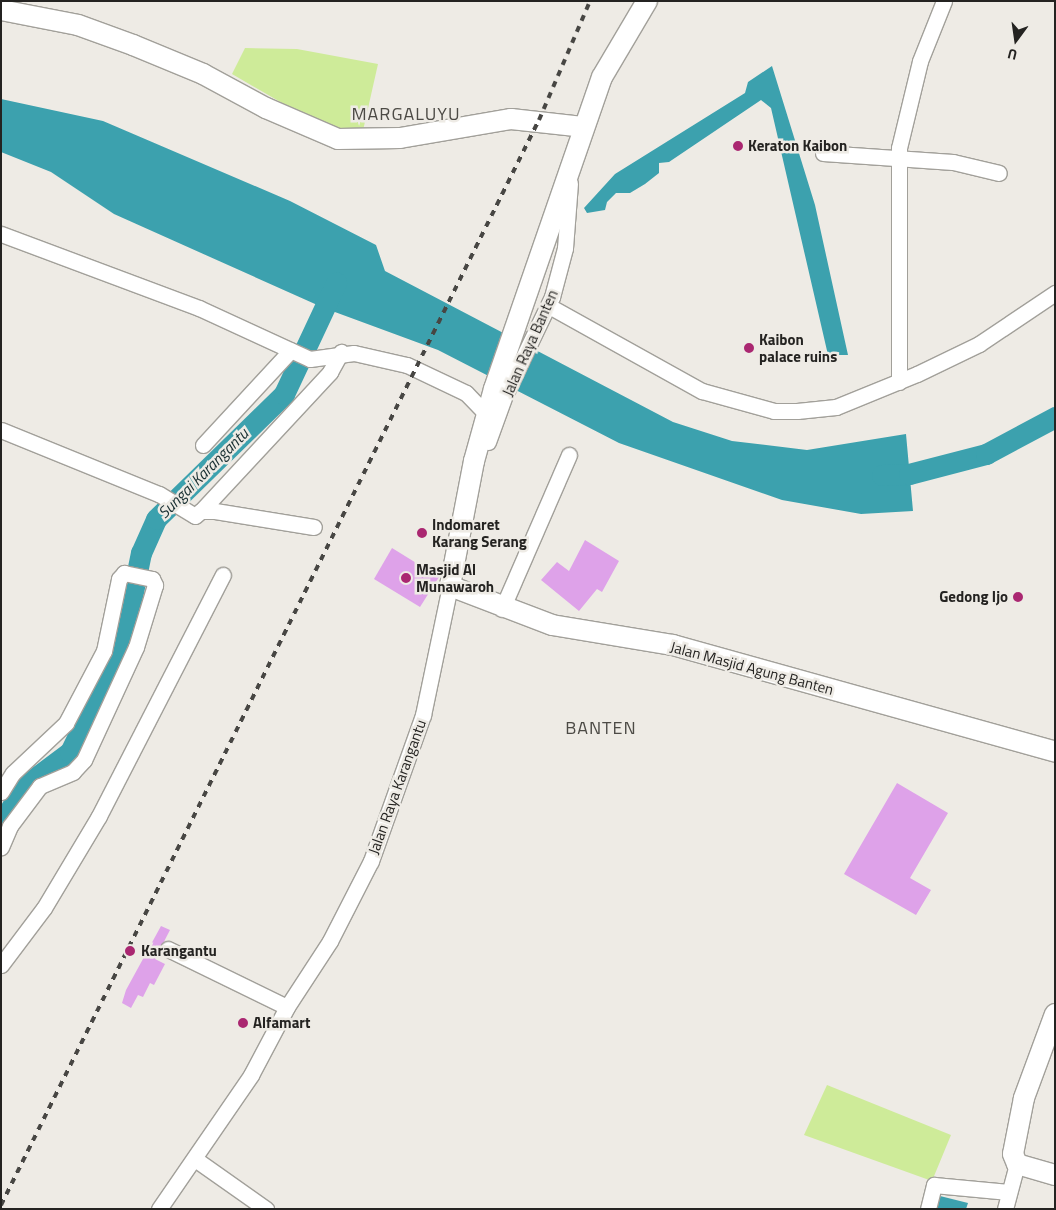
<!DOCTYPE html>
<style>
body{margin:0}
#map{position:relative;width:1056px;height:1210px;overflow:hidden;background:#eeebe5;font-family:"Titillium Web",sans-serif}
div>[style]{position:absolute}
.green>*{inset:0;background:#ceeb99}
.water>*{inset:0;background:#3ca1ae}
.river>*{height:21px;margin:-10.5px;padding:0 10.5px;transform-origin:10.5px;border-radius:10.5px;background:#3ca1ae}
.building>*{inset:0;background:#dea2e9}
.roads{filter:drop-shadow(1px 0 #a2a09a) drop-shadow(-1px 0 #a2a09a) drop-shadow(0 1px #a2a09a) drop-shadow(0 -1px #a2a09a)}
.minor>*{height:15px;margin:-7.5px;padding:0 7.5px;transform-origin:7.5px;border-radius:7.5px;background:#fff}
.major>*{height:20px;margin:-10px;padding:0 10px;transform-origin:10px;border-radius:10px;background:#fff}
.rail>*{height:4px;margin-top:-2px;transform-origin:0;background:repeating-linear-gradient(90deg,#474643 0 6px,transparent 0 12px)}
.dots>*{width:14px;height:14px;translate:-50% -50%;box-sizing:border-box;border:2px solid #eeebe5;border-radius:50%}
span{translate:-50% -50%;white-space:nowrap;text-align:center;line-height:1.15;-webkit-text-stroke:5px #eeebe5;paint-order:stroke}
.poi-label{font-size:15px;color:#242321;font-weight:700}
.left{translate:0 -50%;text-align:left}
.right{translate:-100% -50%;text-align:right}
.street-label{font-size:15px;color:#242321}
.water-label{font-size:16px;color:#172e31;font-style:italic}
.quarter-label{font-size:18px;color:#4c4a45;letter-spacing:1px}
.frame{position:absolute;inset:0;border:2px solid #242321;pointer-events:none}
.north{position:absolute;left:991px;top:15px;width:50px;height:50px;-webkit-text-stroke:4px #eeebe5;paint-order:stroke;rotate:194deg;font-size:14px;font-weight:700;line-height:20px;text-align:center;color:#242321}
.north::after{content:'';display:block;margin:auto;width:18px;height:22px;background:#242321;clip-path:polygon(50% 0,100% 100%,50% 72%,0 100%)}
</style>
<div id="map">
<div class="green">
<div style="clip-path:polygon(245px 48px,297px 49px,378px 64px,362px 135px,334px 133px,232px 74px)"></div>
<div style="clip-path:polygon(827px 1085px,951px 1135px,932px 1181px,804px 1135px)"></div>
</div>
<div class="water">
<div style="clip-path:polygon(772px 66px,815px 205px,848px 355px,828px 355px,771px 108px,761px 100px,669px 162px,659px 163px,659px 173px,645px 184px,630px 193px,616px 193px,607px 202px,605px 210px,587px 213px,584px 208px,615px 174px,745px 93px,748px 82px)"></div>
<div style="clip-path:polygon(1px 99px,103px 121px,290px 201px,376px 245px,385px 271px,673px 422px,732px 441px,807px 450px,906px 434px,913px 511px,861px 514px,782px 500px,619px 443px,438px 350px,324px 308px,114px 214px,51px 172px,1px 152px)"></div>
<div style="clip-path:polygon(936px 1195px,968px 1203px,966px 1209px,933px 1209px)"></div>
</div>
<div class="river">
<div style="left:882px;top:475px;width:27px;rotate:-2deg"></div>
<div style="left:909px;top:474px;width:80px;rotate:-14.6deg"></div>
<div style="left:986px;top:454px;width:78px;rotate:-28.2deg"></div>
<div style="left:1px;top:825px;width:44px;rotate:-59.9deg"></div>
<div style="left:23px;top:787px;width:59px;rotate:-36.7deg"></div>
<div style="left:70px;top:752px;width:118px;rotate:-63.9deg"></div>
<div style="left:122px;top:646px;width:95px;rotate:-78.5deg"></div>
<div style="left:141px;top:553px;width:37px;rotate:-66deg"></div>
<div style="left:156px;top:519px;width:179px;rotate:-44.3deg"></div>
<div style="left:284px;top:394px;width:123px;rotate:-64.9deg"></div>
</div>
<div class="building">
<div style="clip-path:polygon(585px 540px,619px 561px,602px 592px,597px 589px,579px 611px,541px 580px,557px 562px,569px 571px)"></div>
<div style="clip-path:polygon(392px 548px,439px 577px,420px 607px,374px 579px)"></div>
<div style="clip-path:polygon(897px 783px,948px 813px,910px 878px,931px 890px,916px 915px,844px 874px)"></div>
<div style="clip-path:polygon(161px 926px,170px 930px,155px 959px,165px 964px,154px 985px,150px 983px,143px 997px,138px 995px,131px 1008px,122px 1003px,126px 990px)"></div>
</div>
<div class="roads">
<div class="minor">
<div style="left:823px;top:153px;width:130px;rotate:4deg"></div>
<div style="left:953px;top:162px;width:47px;rotate:13.4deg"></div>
<div style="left:1px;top:234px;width:211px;rotate:20.5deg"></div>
<div style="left:199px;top:308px;width:122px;rotate:24.7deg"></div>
<div style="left:310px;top:359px;width:44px;rotate:-7.8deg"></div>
<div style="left:354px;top:353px;width:54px;rotate:12.8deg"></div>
<div style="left:407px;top:365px;width:65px;rotate:25.4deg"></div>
<div style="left:466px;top:393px;width:29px;rotate:46deg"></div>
<div style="left:549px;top:306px;width:175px;rotate:29.1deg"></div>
<div style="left:702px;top:391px;width:75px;rotate:15.5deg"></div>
<div style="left:774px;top:411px;width:23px"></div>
<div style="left:797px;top:411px;width:39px;rotate:-6deg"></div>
<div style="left:836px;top:407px;width:87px;rotate:-22.2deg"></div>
<div style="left:917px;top:374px;width:69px;rotate:-25.8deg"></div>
<div style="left:979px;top:344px;width:92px;rotate:-33.9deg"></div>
<div style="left:899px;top:382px;width:234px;rotate:-90deg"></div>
<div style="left:899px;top:148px;width:89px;rotate:-76.4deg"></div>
<div style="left:920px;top:61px;width:65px;rotate:-68.2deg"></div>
<div style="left:1px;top:430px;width:170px;rotate:22.1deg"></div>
<div style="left:159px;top:494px;width:42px;rotate:31.4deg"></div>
<div style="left:195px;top:516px;width:8px;rotate:-40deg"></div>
<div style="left:201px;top:511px;width:14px"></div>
<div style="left:215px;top:511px;width:100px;rotate:9.2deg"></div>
<div style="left:488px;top:442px;width:50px;rotate:-70.1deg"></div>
<div style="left:505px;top:395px;width:109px;rotate:-64.4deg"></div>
<div style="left:552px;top:297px;width:51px;rotate:-75.1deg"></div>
<div style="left:565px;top:248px;width:65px;rotate:-85.6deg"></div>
<div style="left:203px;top:445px;width:129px;rotate:-47.2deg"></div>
<div style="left:201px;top:511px;width:190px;rotate:-47.1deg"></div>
<div style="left:330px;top:372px;width:23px;rotate:-61deg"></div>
<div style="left:502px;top:609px;width:168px;rotate:-66.5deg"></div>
<div style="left:1px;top:792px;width:22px;rotate:-58deg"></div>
<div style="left:13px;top:773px;width:73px;rotate:-43.3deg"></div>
<div style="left:66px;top:723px;width:81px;rotate:-62.2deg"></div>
<div style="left:104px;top:651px;width:74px;rotate:-78.2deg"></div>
<div style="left:119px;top:579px;width:8px;rotate:-50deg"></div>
<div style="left:124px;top:573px;width:29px;rotate:12deg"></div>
<div style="left:152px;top:579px;width:7px;rotate:63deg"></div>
<div style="left:155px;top:585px;width:65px;rotate:107deg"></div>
<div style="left:136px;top:647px;width:124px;rotate:114.7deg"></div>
<div style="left:84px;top:760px;width:16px;rotate:133deg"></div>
<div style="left:73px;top:772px;width:36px;rotate:157deg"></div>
<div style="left:40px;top:786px;width:50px;rotate:126.9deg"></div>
<div style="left:10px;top:826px;width:23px;rotate:113deg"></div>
<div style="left:168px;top:949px;width:132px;rotate:26deg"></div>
<div style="left:1px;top:965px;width:71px;rotate:-53deg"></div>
<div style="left:44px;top:908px;width:107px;rotate:-59.1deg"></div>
<div style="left:99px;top:816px;width:271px;rotate:-62.8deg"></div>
<div style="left:195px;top:1159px;width:87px;rotate:35.2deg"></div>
<div style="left:159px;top:1209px;width:163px;rotate:-55.5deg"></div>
<div style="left:251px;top:1075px;width:77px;rotate:-62.1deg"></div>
<div style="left:287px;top:1007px;width:79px;rotate:-56.9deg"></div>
<div style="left:330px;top:941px;width:90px;rotate:-62.9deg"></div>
<div style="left:371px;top:861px;width:155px;rotate:-70.4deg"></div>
<div style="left:423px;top:715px;width:132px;rotate:-78.2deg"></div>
<div style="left:928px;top:1209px;width:25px;rotate:-76deg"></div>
<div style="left:934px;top:1185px;width:75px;rotate:5.3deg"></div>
<div style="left:1005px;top:1209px;width:47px;rotate:-75.1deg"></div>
</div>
<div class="major">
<div style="left:647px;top:1px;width:88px;rotate:120.6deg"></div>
<div style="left:602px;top:77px;width:330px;rotate:109.1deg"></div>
<div style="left:494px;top:389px;width:75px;rotate:105.5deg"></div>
<div style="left:474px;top:461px;width:127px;rotate:100.9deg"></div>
<div style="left:450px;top:586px;width:109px;rotate:20.9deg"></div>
<div style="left:552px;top:625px;width:123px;rotate:9.4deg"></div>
<div style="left:673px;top:645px;width:397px;rotate:15.6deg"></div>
<div style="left:1px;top:10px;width:78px;rotate:11deg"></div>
<div style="left:78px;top:25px;width:59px;rotate:20deg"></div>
<div style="left:133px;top:45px;width:76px;rotate:22.5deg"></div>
<div style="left:203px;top:74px;width:72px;rotate:28.4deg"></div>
<div style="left:266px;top:108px;width:78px;rotate:23.3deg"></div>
<div style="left:338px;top:139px;width:62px;rotate:-0.9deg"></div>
<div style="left:400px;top:138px;width:113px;rotate:-9.7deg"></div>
<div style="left:511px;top:119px;width:72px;rotate:6.3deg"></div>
<div style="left:1055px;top:1014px;width:90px;rotate:110.3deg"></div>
<div style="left:1024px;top:1098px;width:57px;rotate:101.1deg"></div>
<div style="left:1013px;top:1154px;width:11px;rotate:68deg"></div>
<div style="left:1017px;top:1164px;width:40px;rotate:16deg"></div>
</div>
</div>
<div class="rail">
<div style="left:1px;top:1205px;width:1211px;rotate:-63.63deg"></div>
<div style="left:539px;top:120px;width:129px;rotate:-66.8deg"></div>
</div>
<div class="dots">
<div style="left:738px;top:146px;background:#aa2771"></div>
<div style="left:749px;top:348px;background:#aa2771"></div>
<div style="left:422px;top:533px;background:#aa2771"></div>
<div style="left:406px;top:578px;background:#aa2771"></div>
<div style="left:1018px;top:597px;background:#aa2771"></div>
<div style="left:130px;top:951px;background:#aa2771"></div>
<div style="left:243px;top:1023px;background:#aa2771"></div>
</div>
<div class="poi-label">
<span class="left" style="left:748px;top:146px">Keraton Kaibon</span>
<span class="left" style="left:759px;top:348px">Kaibon<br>palace ruins</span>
<span class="left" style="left:432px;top:533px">Indomaret<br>Karang Serang</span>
<span class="left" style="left:416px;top:578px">Masjid Al<br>Munawaroh</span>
<span class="right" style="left:1008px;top:597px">Gedong Ijo</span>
<span class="left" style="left:141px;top:951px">Karangantu</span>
<span class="left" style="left:253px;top:1023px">Alfamart</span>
</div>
<div class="street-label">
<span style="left:530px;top:343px;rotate:-66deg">Jalan Raya Banten</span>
<span style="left:752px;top:668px;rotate:15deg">Jalan Masjid Agung Banten</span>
<span style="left:397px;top:787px;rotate:-70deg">Jalan Raya Karangantu</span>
</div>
<div class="water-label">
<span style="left:203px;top:473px;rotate:-45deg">Sungai Karangantu</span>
</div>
<div class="quarter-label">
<span style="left:406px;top:114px">MARGALUYU</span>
<span style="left:601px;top:728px">BANTEN</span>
</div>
<div class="frame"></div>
<div class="north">U</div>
</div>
